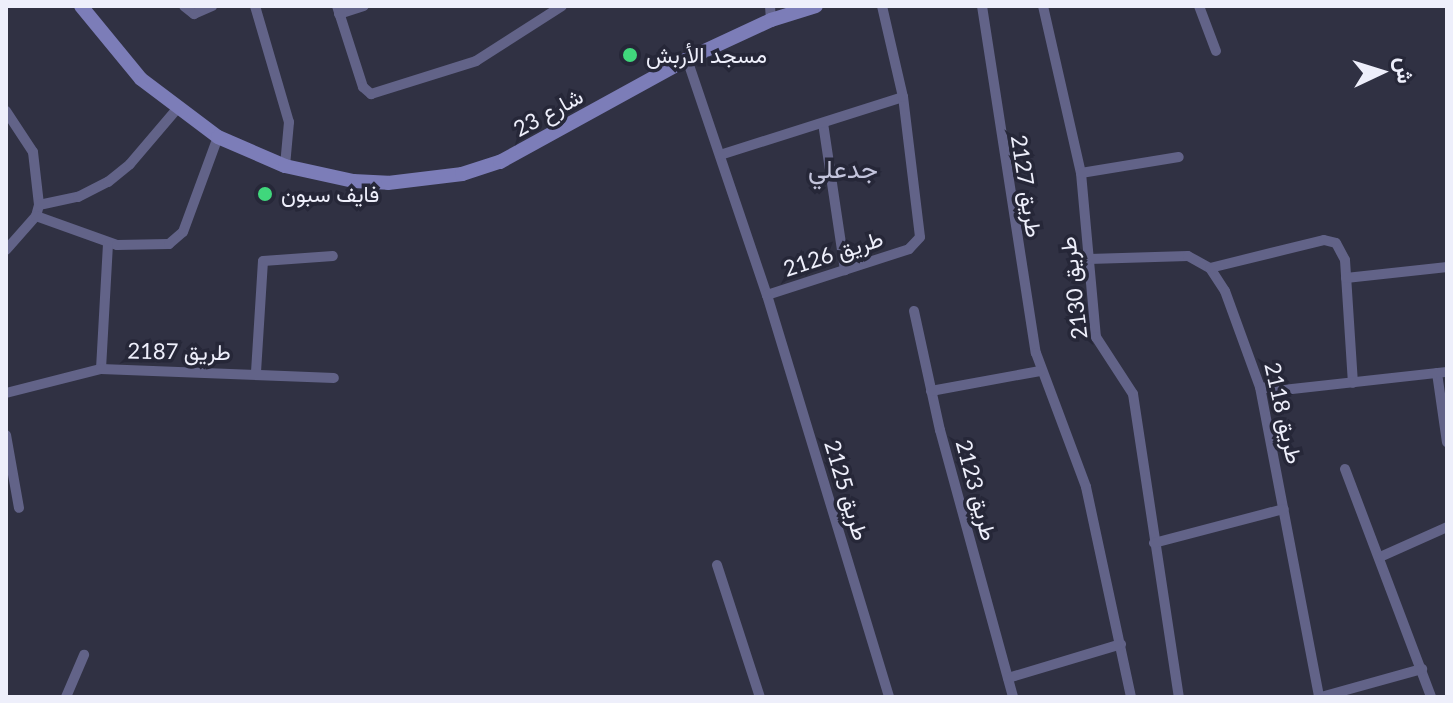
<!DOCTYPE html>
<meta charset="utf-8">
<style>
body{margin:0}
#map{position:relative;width:1453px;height:703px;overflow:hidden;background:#303143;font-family:Lato,Vazirmatn,sans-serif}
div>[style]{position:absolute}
.street>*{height:10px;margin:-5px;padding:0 5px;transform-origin:5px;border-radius:5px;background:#626388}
.secondary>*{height:14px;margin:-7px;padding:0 7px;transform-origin:7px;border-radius:7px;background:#7c7db8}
.dots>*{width:22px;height:22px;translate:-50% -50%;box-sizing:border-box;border:4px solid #262738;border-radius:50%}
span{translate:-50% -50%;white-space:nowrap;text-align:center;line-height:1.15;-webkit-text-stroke:7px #262738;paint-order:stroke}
.poi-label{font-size:22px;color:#eeeffb}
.left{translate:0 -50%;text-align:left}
.street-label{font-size:22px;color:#eeeffb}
.quarter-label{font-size:26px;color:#c3c4dc}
.frame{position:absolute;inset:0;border:8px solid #eeeffb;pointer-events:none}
.north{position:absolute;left:1341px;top:32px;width:80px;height:80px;-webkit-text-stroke:6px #262738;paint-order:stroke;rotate:86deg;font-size:22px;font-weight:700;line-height:32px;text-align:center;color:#eeeffb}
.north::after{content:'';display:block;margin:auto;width:28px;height:36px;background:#eeeffb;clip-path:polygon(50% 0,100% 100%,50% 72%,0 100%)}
</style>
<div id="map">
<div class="street">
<div style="left:184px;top:6px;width:13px;rotate:39deg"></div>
<div style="left:194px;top:14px;width:20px;rotate:-24deg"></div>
<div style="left:255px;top:6px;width:121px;rotate:73.7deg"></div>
<div style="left:289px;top:122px;width:44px;rotate:95.2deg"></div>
<div style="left:337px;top:6px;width:85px;rotate:72.2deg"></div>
<div style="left:363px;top:87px;width:11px;rotate:41deg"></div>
<div style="left:371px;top:94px;width:110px;rotate:-17.4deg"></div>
<div style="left:476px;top:61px;width:102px;rotate:-32.6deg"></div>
<div style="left:770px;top:6px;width:14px;rotate:86deg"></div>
<div style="left:982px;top:6px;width:351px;rotate:81.2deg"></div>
<div style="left:1036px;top:353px;width:143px;rotate:69.5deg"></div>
<div style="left:1086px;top:487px;width:215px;rotate:77.9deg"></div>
<div style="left:1043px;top:6px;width:171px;rotate:77.2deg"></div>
<div style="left:1081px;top:173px;width:165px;rotate:84.8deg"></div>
<div style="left:1096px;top:337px;width:68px;rotate:57deg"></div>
<div style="left:1133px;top:394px;width:306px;rotate:81.4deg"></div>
<div style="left:1199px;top:6px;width:48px;rotate:69.3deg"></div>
<div style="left:339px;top:14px;width:26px;rotate:-18deg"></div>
<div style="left:687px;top:59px;width:249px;rotate:71.3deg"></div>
<div style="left:767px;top:295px;width:420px;rotate:73.1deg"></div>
<div style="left:6px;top:111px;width:49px;rotate:56.6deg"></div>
<div style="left:33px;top:152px;width:53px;rotate:83.5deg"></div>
<div style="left:39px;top:205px;width:11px;rotate:105deg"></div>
<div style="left:36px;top:216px;width:45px;rotate:131.4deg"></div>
<div style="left:823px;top:123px;width:149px;rotate:81.5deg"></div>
<div style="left:720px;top:155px;width:192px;rotate:-17.6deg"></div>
<div style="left:1081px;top:173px;width:99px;rotate:-9.3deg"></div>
<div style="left:39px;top:205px;width:40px;rotate:-12deg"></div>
<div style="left:78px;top:197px;width:34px;rotate:-27deg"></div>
<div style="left:108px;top:182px;width:28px;rotate:-39deg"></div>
<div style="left:130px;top:164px;width:71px;rotate:-49.6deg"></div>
<div style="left:36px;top:216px;width:86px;rotate:19.7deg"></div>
<div style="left:117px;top:245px;width:52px;rotate:-1.1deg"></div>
<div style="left:169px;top:244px;width:18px;rotate:-41deg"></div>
<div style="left:183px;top:232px;width:101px;rotate:-69.8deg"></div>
<div style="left:1089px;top:259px;width:99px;rotate:-1.7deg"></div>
<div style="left:1188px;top:256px;width:25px;rotate:29deg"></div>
<div style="left:1210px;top:268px;width:27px;rotate:57deg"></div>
<div style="left:1225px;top:291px;width:102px;rotate:70deg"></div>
<div style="left:1260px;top:387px;width:316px;rotate:79.2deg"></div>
<div style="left:1210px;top:268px;width:117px;rotate:-13.8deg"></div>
<div style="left:1324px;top:240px;width:12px;rotate:14deg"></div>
<div style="left:1336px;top:243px;width:19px;rotate:62deg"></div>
<div style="left:1345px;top:260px;width:123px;rotate:86.3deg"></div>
<div style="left:1346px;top:278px;width:102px;rotate:-6.2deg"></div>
<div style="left:767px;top:295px;width:149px;rotate:-17.9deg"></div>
<div style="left:909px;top:249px;width:16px;rotate:-47deg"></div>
<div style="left:920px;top:237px;width:141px;rotate:-96.9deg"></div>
<div style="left:903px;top:97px;width:93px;rotate:-103deg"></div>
<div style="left:914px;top:311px;width:122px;rotate:77.7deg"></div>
<div style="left:940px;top:430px;width:277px;rotate:74.7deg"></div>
<div style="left:101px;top:369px;width:126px;rotate:-86.8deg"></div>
<div style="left:256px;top:372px;width:111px;rotate:-86.4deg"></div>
<div style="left:263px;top:261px;width:70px;rotate:-4.1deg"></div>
<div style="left:1437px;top:373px;width:70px;rotate:81.8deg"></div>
<div style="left:1260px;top:387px;width:23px;rotate:7deg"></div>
<div style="left:1283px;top:390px;width:165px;rotate:-6.3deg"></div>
<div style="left:931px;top:391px;width:111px;rotate:-10.4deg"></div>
<div style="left:6px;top:393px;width:98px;rotate:-14.2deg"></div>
<div style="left:101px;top:369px;width:233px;rotate:2.2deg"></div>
<div style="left:6px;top:435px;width:74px;rotate:79.9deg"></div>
<div style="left:1345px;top:469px;width:244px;rotate:69.3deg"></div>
<div style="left:1154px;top:543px;width:134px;rotate:-14.7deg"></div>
<div style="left:1380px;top:557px;width:73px;rotate:-24.1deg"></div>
<div style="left:717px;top:565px;width:139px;rotate:72deg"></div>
<div style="left:1008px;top:678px;width:118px;rotate:-16.7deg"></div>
<div style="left:66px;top:697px;width:46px;rotate:-66.8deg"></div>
<div style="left:1321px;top:697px;width:105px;rotate:-15.5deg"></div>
</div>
<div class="secondary">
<div style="left:81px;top:6px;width:94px;rotate:50.6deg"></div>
<div style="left:141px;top:79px;width:96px;rotate:37deg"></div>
<div style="left:218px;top:137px;width:73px;rotate:23.4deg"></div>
<div style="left:285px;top:166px;width:70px;rotate:12.4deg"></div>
<div style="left:353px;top:181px;width:35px;rotate:3deg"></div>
<div style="left:388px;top:183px;width:75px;rotate:-6.9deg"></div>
<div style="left:462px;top:174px;width:40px;rotate:-18deg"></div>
<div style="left:500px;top:162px;width:213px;rotate:-28.8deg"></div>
<div style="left:687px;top:59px;width:93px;rotate:-24.9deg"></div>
<div style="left:771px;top:20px;width:47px;rotate:-17.3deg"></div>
</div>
<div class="dots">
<div style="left:630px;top:55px;background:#40d77c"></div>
<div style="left:265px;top:194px;background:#40d77c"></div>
</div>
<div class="poi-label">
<span class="left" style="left:646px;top:55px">مسجد الأربش</span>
<span class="left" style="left:281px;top:194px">فايف سبون</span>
</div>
<div class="street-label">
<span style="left:548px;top:112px;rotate:-29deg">شارع 23</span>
<span style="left:1027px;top:186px;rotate:81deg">طريق 2127</span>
<span style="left:833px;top:253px;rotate:-18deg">طريق 2126</span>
<span style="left:1073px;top:288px;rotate:-97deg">طريق 2130</span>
<span style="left:179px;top:351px;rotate:1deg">طريق 2187</span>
<span style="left:1284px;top:413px;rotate:77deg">طريق 2118</span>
<span style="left:847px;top:490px;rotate:73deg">طريق 2125</span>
<span style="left:977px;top:490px;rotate:75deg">طريق 2123</span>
</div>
<div class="quarter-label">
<span style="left:843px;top:169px">جدعلي</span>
</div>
<div class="frame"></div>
<div class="north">ش</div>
</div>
